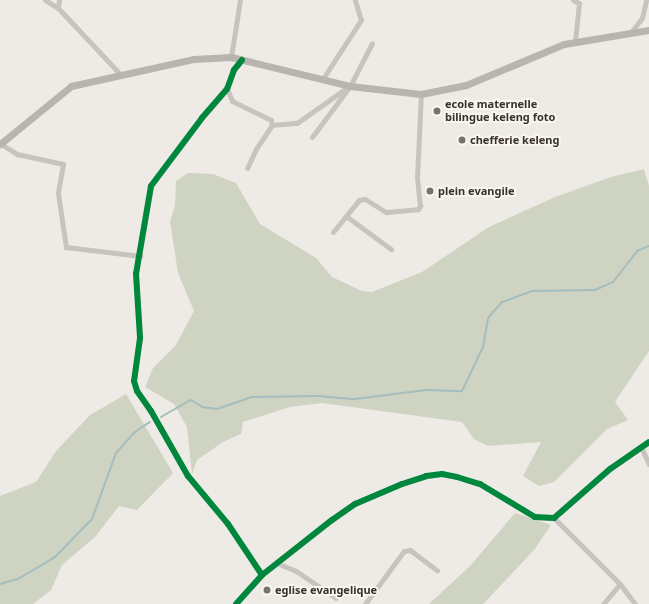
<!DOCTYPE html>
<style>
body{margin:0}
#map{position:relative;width:649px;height:604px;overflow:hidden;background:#eeebe6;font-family:"Noto Sans",sans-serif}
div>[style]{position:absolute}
.green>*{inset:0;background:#cfd3c2}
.stream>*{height:2px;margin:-1px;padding:0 1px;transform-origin:1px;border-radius:1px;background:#a4bdbd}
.street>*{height:5px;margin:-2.5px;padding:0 2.5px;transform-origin:2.5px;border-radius:2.5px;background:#c8c3be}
.secondary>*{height:7px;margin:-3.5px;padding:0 3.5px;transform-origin:3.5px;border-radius:3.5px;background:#b8b4af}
.cycleway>*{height:6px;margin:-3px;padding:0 3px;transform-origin:3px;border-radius:3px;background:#00873e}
.dots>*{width:11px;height:11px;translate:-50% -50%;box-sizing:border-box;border:2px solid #f9f5ef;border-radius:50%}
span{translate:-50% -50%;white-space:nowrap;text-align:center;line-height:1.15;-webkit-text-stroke:4px #f9f5ef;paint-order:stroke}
.poi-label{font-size:11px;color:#39312d;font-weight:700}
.left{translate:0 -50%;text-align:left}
</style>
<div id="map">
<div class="green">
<div style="clip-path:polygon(644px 169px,649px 186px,649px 351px,615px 402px,628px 420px,607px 429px,554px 482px,539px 486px,523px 476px,541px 442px,488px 446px,474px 439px,462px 422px,322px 403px,290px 407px,243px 422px,241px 434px,223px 442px,197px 460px,192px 474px,187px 427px,174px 404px,145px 387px,153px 368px,176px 345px,194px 311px,178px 273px,170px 221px,175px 206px,176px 181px,188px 173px,213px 174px,236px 183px,260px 224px,316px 258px,332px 277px,362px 291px,372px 292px,422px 272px,489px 227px,555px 197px,611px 177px)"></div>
<div style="clip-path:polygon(126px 394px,173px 473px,137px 510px,119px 506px,95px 537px,62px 565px,51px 590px,33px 604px,0 604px,0 496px,36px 482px,56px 451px,90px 415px)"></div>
<div style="clip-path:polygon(515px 513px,551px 525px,534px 550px,487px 600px,483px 604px,429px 604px,470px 566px)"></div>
</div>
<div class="stream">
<div style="left:161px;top:417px;width:34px;rotate:-30deg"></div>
<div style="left:191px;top:400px;width:13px;rotate:32deg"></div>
<div style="left:202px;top:407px;width:15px;rotate:8deg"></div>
<div style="left:217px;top:409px;width:36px;rotate:-19deg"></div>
<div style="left:251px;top:397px;width:67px;rotate:-0.9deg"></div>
<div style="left:318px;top:396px;width:37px;rotate:5deg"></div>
<div style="left:355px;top:399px;width:72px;rotate:-7.2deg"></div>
<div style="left:426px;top:390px;width:36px;rotate:2deg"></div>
<div style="left:462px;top:391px;width:49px;rotate:-64.5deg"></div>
<div style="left:483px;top:347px;width:29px;rotate:-80deg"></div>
<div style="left:488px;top:318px;width:21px;rotate:-49deg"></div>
<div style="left:502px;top:302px;width:32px;rotate:-20deg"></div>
<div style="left:532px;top:291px;width:63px;rotate:-0.9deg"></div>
<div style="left:595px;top:290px;width:20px;rotate:-24deg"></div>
<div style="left:613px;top:282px;width:39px;rotate:-52deg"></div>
<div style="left:637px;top:251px;width:13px;rotate:-23deg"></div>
<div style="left:0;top:584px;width:19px;rotate:-16deg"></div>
<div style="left:18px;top:579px;width:43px;rotate:-30.7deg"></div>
<div style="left:55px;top:557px;width:53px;rotate:-45.8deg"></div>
<div style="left:92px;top:519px;width:70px;rotate:-70deg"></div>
<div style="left:116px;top:453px;width:28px;rotate:-48deg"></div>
<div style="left:135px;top:432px;width:18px;rotate:-34deg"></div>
</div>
<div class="street">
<div style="left:45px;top:0;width:15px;rotate:32deg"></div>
<div style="left:58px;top:8px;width:91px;rotate:46.8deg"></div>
<div style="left:573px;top:0;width:7px;rotate:27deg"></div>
<div style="left:579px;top:3px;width:39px;rotate:96deg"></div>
<div style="left:58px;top:8px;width:8px;rotate:-83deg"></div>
<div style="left:631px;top:32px;width:18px;rotate:-52deg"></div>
<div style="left:642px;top:18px;width:18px;rotate:-77deg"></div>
<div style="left:231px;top:57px;width:58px;rotate:-81deg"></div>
<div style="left:242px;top:60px;width:13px;rotate:129deg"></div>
<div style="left:234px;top:70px;width:20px;rotate:110deg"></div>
<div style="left:227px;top:89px;width:38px;rotate:131deg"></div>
<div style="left:202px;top:118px;width:85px;rotate:126.9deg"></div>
<div style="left:151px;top:186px;width:89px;rotate:99.7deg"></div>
<div style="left:136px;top:274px;width:64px;rotate:86.4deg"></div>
<div style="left:140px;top:338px;width:43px;rotate:97.9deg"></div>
<div style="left:134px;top:381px;width:10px;rotate:73deg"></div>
<div style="left:137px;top:391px;width:24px;rotate:55deg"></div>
<div style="left:151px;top:411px;width:75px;rotate:60.4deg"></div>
<div style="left:188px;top:476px;width:62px;rotate:50.2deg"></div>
<div style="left:228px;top:524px;width:61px;rotate:56.3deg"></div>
<div style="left:322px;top:80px;width:72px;rotate:-57deg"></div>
<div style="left:361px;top:20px;width:21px;rotate:-107deg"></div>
<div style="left:227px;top:89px;width:13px;rotate:67deg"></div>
<div style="left:232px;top:101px;width:43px;rotate:26deg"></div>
<div style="left:271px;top:120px;width:5px;rotate:79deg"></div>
<div style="left:272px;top:125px;width:29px;rotate:124deg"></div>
<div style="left:256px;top:149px;width:21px;rotate:115deg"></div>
<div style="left:272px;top:125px;width:25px;rotate:-5deg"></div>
<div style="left:297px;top:123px;width:59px;rotate:-35.3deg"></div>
<div style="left:312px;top:137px;width:64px;rotate:-53.3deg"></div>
<div style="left:350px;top:86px;width:48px;rotate:-62.9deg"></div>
<div style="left:1px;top:144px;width:19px;rotate:32deg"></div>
<div style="left:17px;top:154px;width:47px;rotate:12.3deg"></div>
<div style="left:63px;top:164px;width:29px;rotate:100deg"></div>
<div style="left:58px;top:193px;width:55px;rotate:81.6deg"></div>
<div style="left:66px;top:247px;width:75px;rotate:6.9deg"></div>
<div style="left:346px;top:216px;width:56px;rotate:36.3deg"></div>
<div style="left:333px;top:232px;width:41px;rotate:-50.9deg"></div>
<div style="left:359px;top:200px;width:6px;rotate:-9deg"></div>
<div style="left:365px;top:199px;width:25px;rotate:32deg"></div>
<div style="left:386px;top:212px;width:32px;rotate:-5deg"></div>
<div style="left:418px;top:209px;width:4px;rotate:-56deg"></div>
<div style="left:420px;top:206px;width:28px;rotate:-96deg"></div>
<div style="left:417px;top:178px;width:84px;rotate:-87.3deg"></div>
<div style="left:641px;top:447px;width:19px;rotate:65deg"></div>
<div style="left:554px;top:518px;width:93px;rotate:45deg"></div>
<div style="left:620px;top:584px;width:25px;rotate:53deg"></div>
<div style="left:277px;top:563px;width:21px;rotate:23deg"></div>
<div style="left:296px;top:571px;width:48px;rotate:34deg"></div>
<div style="left:236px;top:604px;width:39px;rotate:-48deg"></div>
<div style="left:262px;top:575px;width:89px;rotate:-38.2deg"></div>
<div style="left:332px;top:520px;width:28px;rotate:-35deg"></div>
<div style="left:355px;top:504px;width:51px;rotate:-23.1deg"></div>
<div style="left:402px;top:484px;width:25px;rotate:-18deg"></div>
<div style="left:426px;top:476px;width:16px;rotate:-7deg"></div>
<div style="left:442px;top:474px;width:15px;rotate:11deg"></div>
<div style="left:457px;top:477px;width:24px;rotate:17deg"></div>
<div style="left:480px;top:484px;width:64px;rotate:31deg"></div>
<div style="left:535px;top:517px;width:19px;rotate:3deg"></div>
<div style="left:554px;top:518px;width:74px;rotate:-41.2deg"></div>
<div style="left:610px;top:469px;width:47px;rotate:-34.7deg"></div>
<div style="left:365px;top:604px;width:66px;rotate:-53.7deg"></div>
<div style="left:404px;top:551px;width:6px;rotate:-9deg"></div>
<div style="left:410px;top:550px;width:34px;rotate:37deg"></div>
<div style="left:603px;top:604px;width:26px;rotate:-50deg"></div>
</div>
<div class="secondary">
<div style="left:0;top:144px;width:92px;rotate:-39.2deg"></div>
<div style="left:71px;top:86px;width:126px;rotate:-12.4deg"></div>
<div style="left:194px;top:59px;width:37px;rotate:-3deg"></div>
<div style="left:231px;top:57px;width:122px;rotate:13.7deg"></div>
<div style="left:350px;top:86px;width:71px;rotate:6.4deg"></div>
<div style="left:421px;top:94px;width:46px;rotate:-11.3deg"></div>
<div style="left:466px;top:85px;width:106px;rotate:-22.7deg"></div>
<div style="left:564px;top:44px;width:86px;rotate:-9.4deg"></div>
</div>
<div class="cycleway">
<div style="left:242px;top:60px;width:13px;rotate:129deg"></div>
<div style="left:234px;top:70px;width:20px;rotate:110deg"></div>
<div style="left:227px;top:89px;width:38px;rotate:131deg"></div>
<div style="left:202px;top:118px;width:85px;rotate:126.9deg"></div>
<div style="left:151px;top:186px;width:89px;rotate:99.7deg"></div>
<div style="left:136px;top:274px;width:64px;rotate:86.4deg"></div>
<div style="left:140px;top:338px;width:43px;rotate:97.9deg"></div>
<div style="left:134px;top:381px;width:10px;rotate:73deg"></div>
<div style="left:137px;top:391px;width:24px;rotate:55deg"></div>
<div style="left:151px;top:411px;width:75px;rotate:60.4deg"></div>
<div style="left:188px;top:476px;width:62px;rotate:50.2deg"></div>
<div style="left:228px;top:524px;width:61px;rotate:56.3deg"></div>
<div style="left:236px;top:604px;width:39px;rotate:-48deg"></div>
<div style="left:262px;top:575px;width:89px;rotate:-38.2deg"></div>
<div style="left:332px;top:520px;width:28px;rotate:-35deg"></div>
<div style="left:355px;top:504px;width:51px;rotate:-23.1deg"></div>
<div style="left:402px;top:484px;width:25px;rotate:-18deg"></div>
<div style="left:426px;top:476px;width:16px;rotate:-7deg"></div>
<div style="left:442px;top:474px;width:15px;rotate:11deg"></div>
<div style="left:457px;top:477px;width:24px;rotate:17deg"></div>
<div style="left:480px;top:484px;width:64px;rotate:31deg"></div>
<div style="left:535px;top:517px;width:19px;rotate:3deg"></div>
<div style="left:554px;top:518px;width:74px;rotate:-41.2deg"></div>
<div style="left:610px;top:469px;width:47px;rotate:-34.7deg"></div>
</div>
<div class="dots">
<div style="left:437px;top:111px;background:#78726e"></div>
<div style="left:462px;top:140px;background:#78726e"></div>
<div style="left:430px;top:191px;background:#78726e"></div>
<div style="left:267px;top:590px;background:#78726e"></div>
</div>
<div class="poi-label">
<span class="left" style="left:445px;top:111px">ecole maternelle<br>bilingue keleng foto</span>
<span class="left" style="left:470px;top:140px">chefferie keleng</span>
<span class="left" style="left:438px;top:191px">plein evangile</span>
<span class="left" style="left:275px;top:590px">eglise evangelique</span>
</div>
</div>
